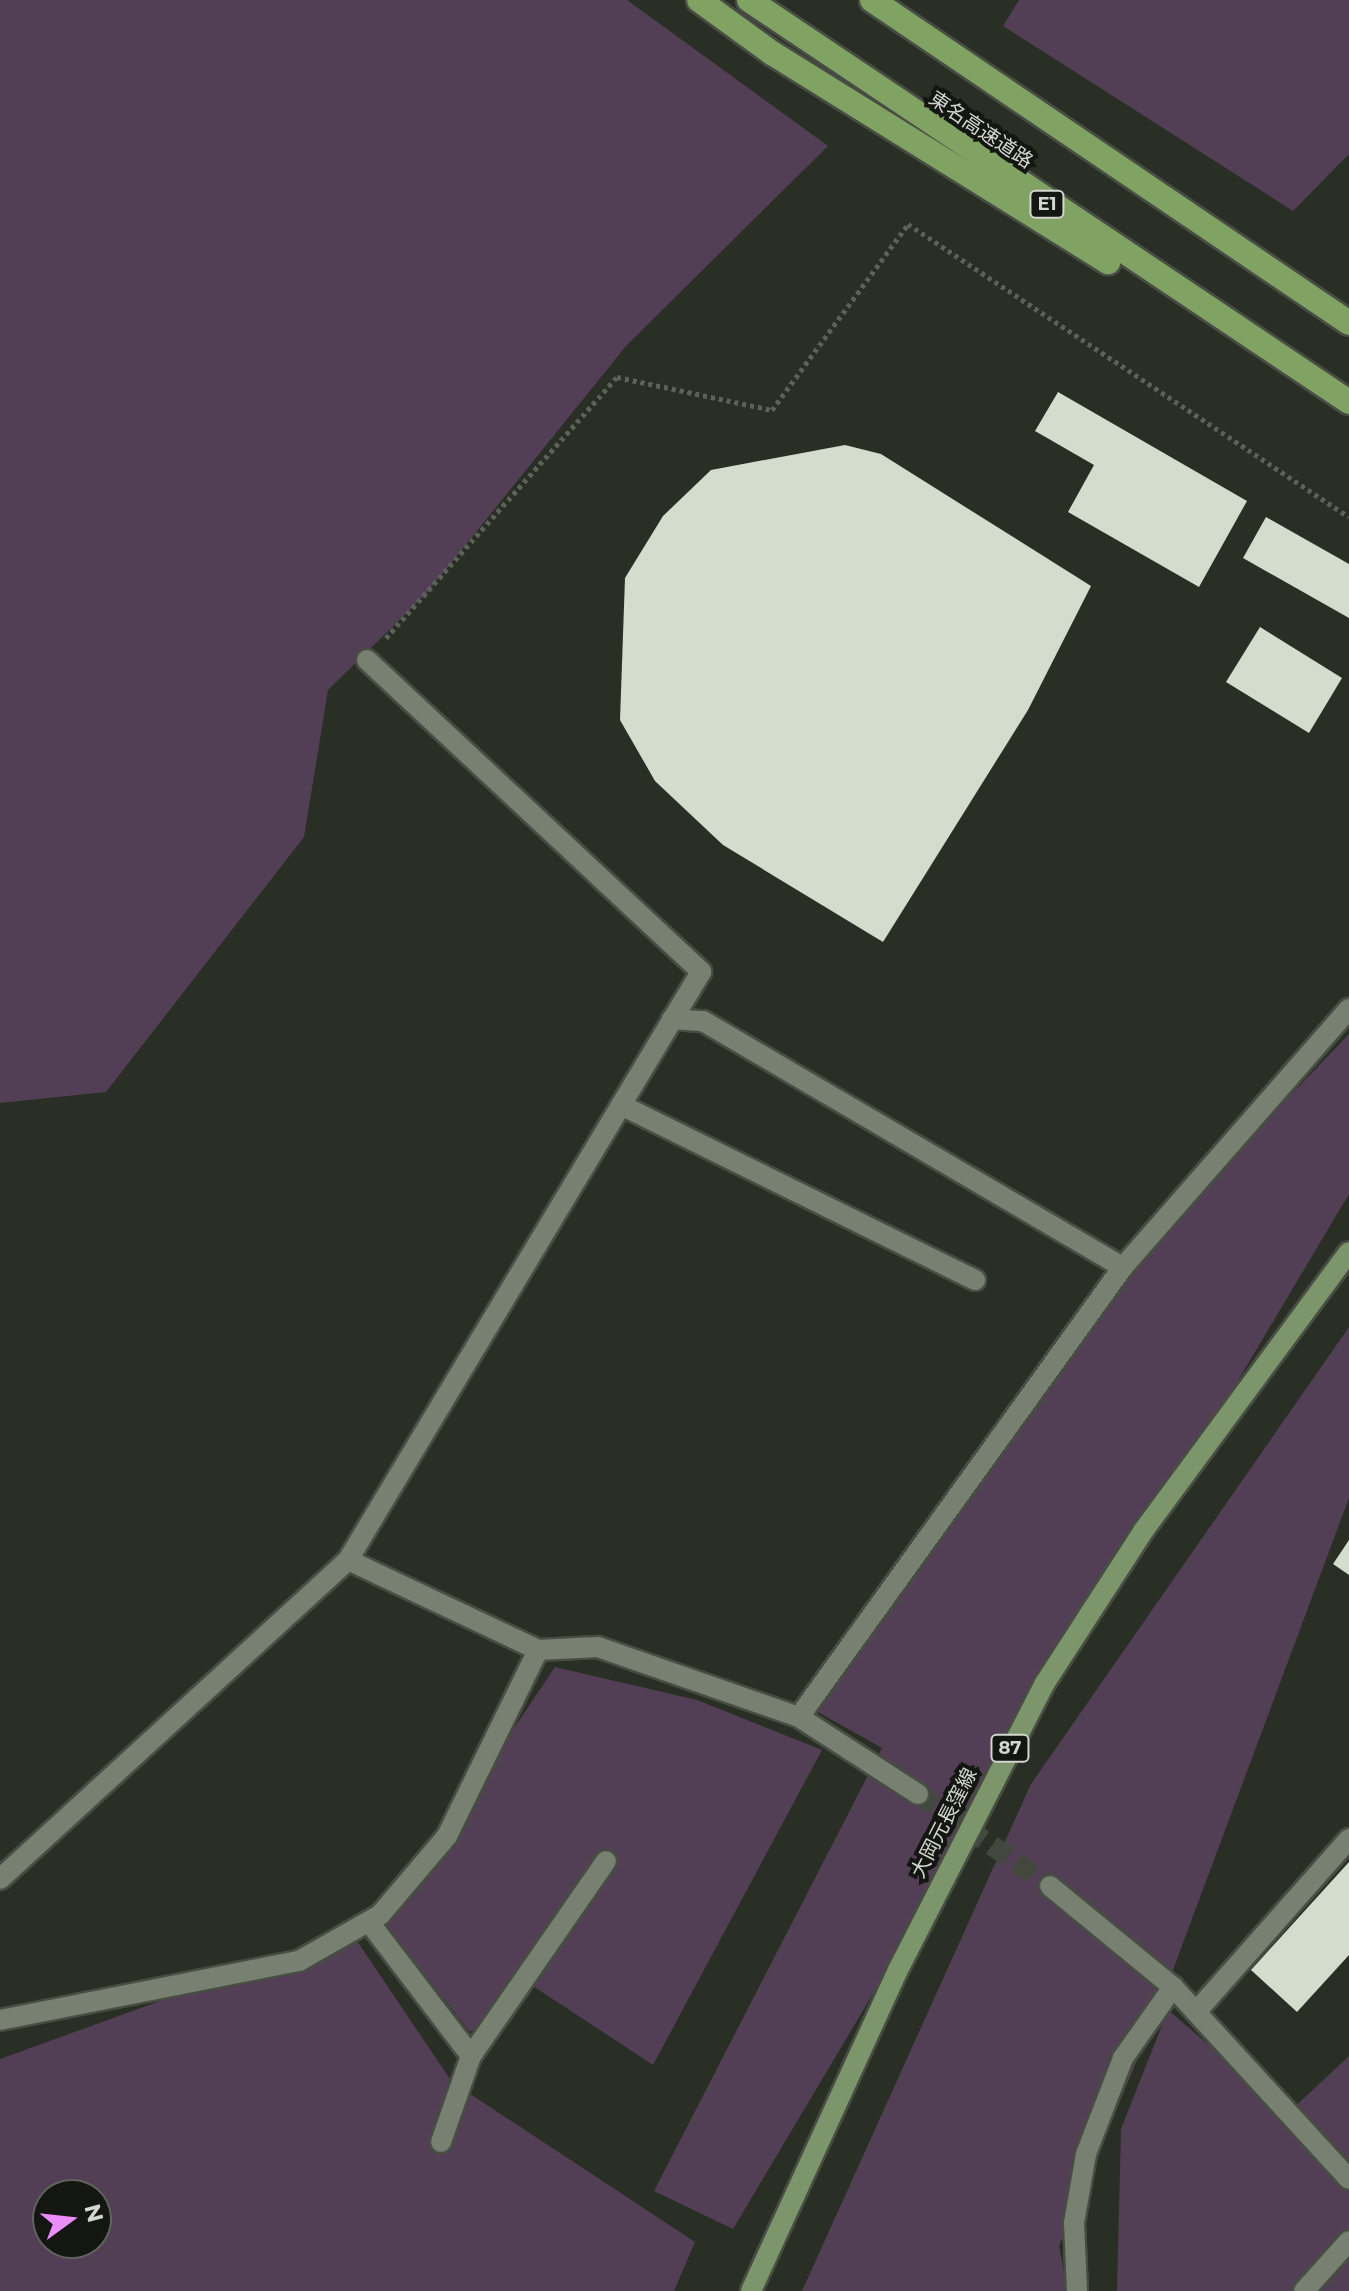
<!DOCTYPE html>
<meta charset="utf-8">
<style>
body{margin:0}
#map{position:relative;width:1349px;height:2291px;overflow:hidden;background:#292f24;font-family:Montserrat,"Noto Sans JP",sans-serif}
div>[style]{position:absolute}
.green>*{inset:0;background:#523f55}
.building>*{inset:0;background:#d4dcce}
.minor-tunnel>*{height:20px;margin-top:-10px;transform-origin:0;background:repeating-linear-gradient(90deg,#42483e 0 20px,transparent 0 30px)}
.path>*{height:5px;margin-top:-2.5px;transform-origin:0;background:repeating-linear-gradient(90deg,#5d6258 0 4px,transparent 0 8px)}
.roads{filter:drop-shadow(2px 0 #484d44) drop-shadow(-2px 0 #484d44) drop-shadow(0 2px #484d44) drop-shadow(0 -2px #484d44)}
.minor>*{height:20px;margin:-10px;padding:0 10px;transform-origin:10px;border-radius:10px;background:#788072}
.major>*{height:20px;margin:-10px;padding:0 10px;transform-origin:10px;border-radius:10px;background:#7d956a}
.highway>*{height:24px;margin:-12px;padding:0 12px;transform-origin:12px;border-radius:12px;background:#80a364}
span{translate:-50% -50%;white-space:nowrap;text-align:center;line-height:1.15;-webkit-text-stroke:8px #131611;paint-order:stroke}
.shield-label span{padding:2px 6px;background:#131611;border:2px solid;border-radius:6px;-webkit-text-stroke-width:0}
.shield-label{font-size:18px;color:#d3d7d0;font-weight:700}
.street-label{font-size:20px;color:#d3d7d0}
.north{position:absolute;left:32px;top:2179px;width:80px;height:80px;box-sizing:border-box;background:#131611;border:2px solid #60635d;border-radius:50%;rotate:75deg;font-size:22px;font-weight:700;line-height:32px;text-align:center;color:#d3d7d0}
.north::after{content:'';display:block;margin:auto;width:28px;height:36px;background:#ec8cfa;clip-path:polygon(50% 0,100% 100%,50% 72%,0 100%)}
</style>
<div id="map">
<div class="green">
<div style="clip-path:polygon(0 0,627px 0,828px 146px,626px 346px,427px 593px,328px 690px,304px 837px,106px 1092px,0 1103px)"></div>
<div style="clip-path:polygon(1019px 0,1349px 0,1349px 154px,1293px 211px,1003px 26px)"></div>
<div style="clip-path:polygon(1349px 1034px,1349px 1194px,733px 2229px,654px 2191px,882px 1748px,818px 1712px,1114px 1280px)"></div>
<div style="clip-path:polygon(1349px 1327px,1349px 1498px,1158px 2010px,1059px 2246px,1068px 2291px,802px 2291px,1031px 1784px)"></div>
<div style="clip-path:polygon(555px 1667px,697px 1700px,822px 1750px,653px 2065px,533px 1986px,470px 2032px,384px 1923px)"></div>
<div style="clip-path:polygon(evenodd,351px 1932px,452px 2082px,695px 2242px,674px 2291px,0 2291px,0 2059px,351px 1932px,48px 2195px,96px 2195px,96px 2243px,48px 2243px,48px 2195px)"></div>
<div style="clip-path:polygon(1168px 2010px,1288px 2113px,1349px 2056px,1349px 2291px,1117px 2291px,1121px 2129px)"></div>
</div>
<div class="building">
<div style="clip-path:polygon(1058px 392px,1247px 501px,1199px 587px,1068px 512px,1094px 465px,1035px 431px)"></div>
<div style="clip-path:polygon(845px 445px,881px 454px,1091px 586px,1028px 710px,883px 942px,723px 845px,655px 781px,620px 720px,625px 578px,663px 516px,711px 470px)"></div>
<div style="clip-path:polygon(1266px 517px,1349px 564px,1349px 618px,1243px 558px)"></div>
<div style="clip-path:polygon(1260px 627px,1342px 678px,1309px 733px,1226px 682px)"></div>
<div style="clip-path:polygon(1349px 1540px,1349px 1575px,1333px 1564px)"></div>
<div style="clip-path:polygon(1349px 1862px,1349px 1955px,1297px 2012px,1251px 1970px)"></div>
</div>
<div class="minor-tunnel">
<div style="left:918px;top:1794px;width:161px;rotate:34.9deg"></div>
</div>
<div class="path">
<div style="left:386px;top:638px;width:349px;rotate:-48.5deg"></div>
<div style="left:617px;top:377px;width:158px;rotate:12deg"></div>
<div style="left:772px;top:410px;width:230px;rotate:-53.8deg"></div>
<div style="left:908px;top:224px;width:529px;rotate:33.6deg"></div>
</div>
<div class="roads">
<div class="minor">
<div style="left:367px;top:660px;width:457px;rotate:43deg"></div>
<div style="left:701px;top:972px;width:686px;rotate:120.98deg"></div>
<div style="left:348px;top:1560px;width:210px;rotate:25.3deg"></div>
<div style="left:538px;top:1650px;width:60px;rotate:-2.9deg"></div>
<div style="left:598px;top:1647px;width:213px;rotate:19.2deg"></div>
<div style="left:799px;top:1717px;width:142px;rotate:32.9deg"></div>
<div style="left:672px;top:1019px;width:31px;rotate:4deg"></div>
<div style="left:703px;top:1021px;width:487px;rotate:30.4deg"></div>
<div style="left:621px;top:1105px;width:395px;rotate:26.3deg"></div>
<div style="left:799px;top:1717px;width:555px;rotate:-54.25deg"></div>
<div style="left:1123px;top:1267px;width:343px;rotate:-48.8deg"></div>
<div style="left:0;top:1879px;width:472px;rotate:-42.5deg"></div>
<div style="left:1050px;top:1886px;width:159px;rotate:39.4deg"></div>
<div style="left:1173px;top:1987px;width:260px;rotate:47.5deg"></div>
<div style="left:369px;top:1922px;width:168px;rotate:52.7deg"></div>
<div style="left:471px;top:2056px;width:237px;rotate:-55.3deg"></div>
<div style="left:1196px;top:2012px;width:231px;rotate:-48.5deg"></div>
<div style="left:0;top:2020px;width:305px;rotate:-11.2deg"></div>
<div style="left:299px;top:1961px;width:93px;rotate:-29.6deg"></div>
<div style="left:380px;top:1915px;width:104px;rotate:-49.7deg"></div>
<div style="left:447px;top:1836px;width:207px;rotate:-63.9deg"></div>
<div style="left:441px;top:2142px;width:91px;rotate:-70.8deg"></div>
<div style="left:1077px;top:2291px;width:68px;rotate:-92.5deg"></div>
<div style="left:1074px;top:2223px;width:70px;rotate:-80.1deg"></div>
<div style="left:1086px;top:2154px;width:103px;rotate:-68.9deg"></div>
<div style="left:1123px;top:2058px;width:87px;rotate:-54.8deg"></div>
<div style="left:1304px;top:2291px;width:67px;rotate:-48deg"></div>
</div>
<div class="major">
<div style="left:751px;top:2291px;width:353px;rotate:-65.4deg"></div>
<div style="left:898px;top:1970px;width:322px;rotate:-62.9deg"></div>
<div style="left:1045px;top:1683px;width:182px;rotate:-57.1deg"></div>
<div style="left:1144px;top:1530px;width:345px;rotate:-53.6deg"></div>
</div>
<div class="highway">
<div style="left:699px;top:0;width:90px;rotate:36deg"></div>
<div style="left:772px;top:53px;width:396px;rotate:31.9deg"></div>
<div style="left:749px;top:0;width:722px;rotate:33.82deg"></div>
<div style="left:872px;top:0;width:576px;rotate:34.1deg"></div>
</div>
</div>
<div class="shield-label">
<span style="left:1047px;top:204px">E1</span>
<span style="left:1010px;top:1748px">87</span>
</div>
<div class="street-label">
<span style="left:981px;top:130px;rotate:34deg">東名高速道路</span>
<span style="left:944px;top:1823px;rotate:-63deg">大岡元長窪線</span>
</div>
<div class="north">N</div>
</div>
